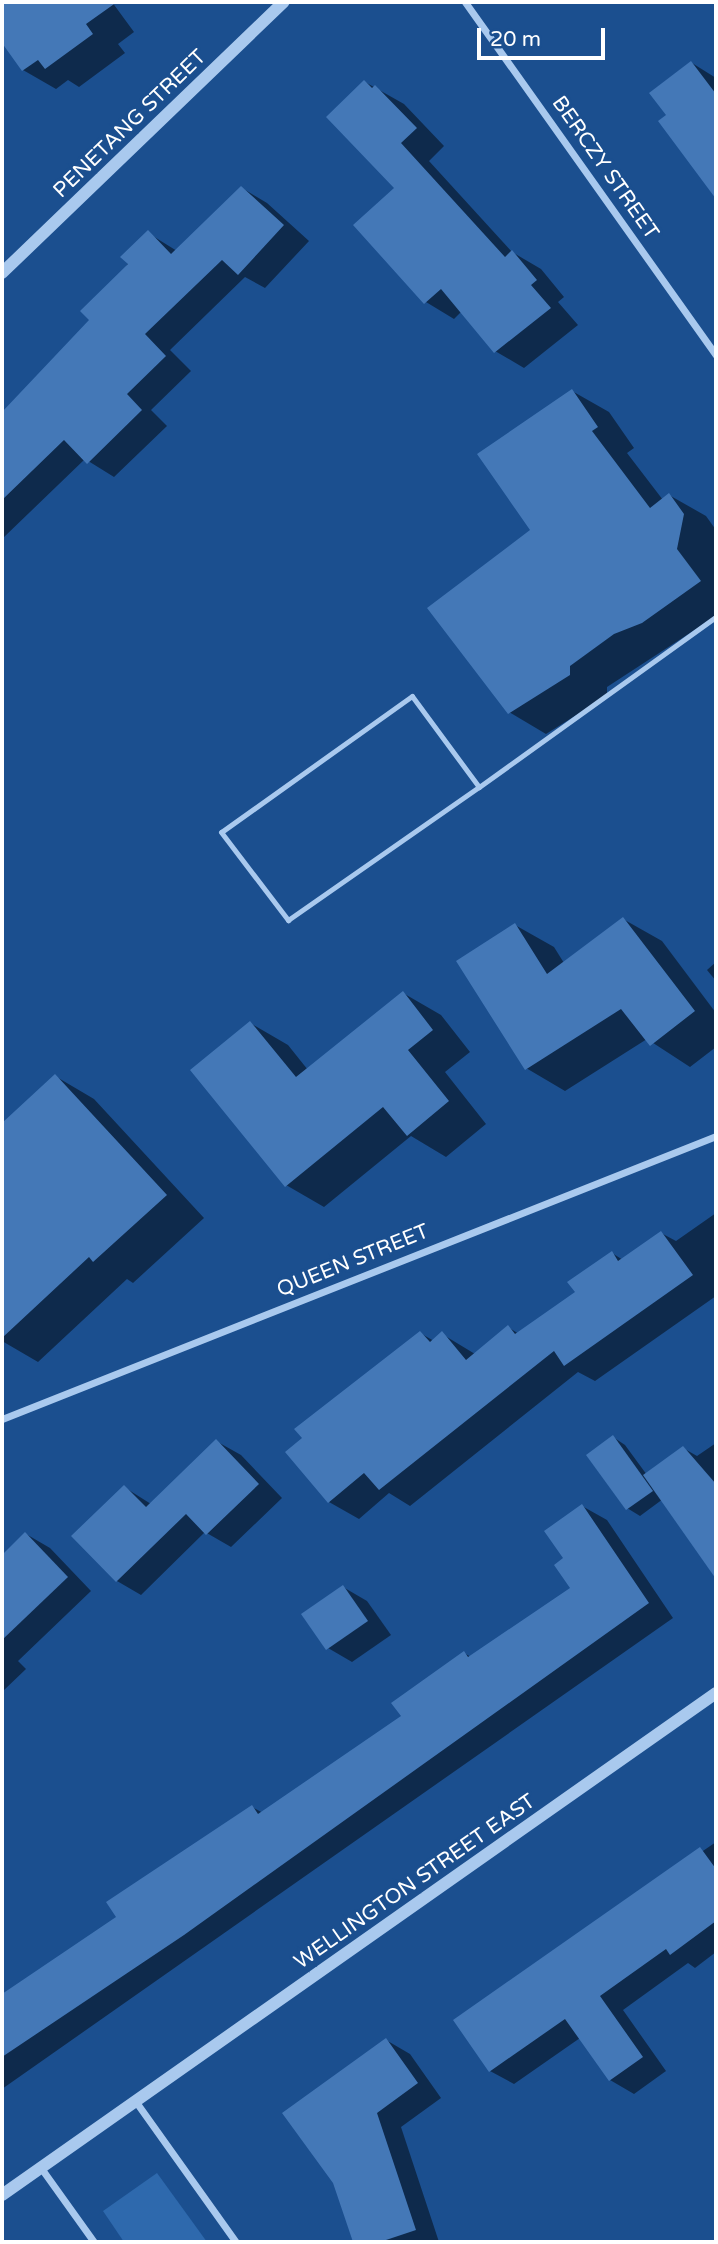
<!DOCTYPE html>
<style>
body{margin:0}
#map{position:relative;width:718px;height:2244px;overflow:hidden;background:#1b4f8f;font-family:"Varela Round",sans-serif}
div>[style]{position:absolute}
.green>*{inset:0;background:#2e69ad}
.shadow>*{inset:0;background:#0007}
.building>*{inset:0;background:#4478b7}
.service>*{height:5px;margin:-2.5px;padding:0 2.5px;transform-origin:2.5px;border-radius:2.5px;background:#a9c9ee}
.minor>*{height:7px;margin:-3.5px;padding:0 3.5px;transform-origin:3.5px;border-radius:3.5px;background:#a9c9ee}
.tertiary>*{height:12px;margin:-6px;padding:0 6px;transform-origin:6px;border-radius:6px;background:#a9c9ee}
span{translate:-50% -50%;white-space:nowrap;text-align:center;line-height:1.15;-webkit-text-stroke:6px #1b4f8f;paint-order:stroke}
.street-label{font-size:21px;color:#fff}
.frame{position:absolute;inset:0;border:4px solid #fff;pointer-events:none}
.scale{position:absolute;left:477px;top:28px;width:128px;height:32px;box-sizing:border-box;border:4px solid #fff;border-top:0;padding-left:9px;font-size:21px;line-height:24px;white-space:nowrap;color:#fff;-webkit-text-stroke:5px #1b4f8f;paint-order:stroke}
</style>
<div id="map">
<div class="green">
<div style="clip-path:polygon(157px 2173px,207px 2242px,124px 2242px,103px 2211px)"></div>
</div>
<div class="shadow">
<div style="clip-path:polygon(2px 2px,112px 2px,134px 32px,118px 44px,125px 53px,79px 87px,68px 80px,56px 89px,23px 70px,2px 40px)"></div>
<div style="clip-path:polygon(692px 63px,716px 78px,716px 196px,661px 121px,668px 116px)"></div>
<div style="clip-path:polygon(365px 82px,404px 104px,444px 146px,429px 161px,512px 252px,541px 269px,564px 297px,558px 302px,578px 325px,524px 368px,495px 351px,462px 311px,454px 319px,426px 302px)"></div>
<div style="clip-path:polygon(242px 188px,267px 203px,309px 241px,265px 288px,245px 277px,170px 350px,191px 371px,151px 410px,167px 426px,114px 477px,85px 459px,2px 539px,2px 414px,91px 320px,148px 233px,177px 251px)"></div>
<div style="clip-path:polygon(572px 391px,609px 412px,634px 448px,627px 453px,663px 500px,669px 495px,706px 516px,716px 530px,716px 616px,607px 687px,607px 696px,546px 734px,509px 712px,533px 530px)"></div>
<div style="clip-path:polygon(623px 919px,662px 941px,716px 1013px,716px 1047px,690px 1067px,647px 1039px,565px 1091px,526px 1068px,515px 925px,554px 947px,564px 963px)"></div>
<div style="clip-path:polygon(716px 962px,716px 981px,707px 970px)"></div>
<div style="clip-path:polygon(403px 993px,441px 1015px,470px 1052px,445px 1072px,486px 1124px,446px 1157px,411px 1136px,324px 1207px,286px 1185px,250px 1023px,288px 1045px,308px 1070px)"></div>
<div style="clip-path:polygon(55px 1076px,94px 1099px,204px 1218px,133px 1283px,127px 1279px,38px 1362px,2px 1341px,2px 1125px)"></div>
<div style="clip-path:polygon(716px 1213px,716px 1296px,595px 1381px,578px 1372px,410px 1506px,389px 1493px,359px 1519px,329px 1502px,420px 1333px,434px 1341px,442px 1334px,475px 1354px,508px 1327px,519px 1334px,577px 1293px,612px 1253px,623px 1260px,661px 1233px,676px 1241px)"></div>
<div style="clip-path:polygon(613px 1437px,625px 1445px,647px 1475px,683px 1448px,697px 1456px,716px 1443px,716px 1566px,705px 1560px,663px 1499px,640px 1516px,627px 1508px)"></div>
<div style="clip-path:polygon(216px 1441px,241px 1455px,282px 1498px,231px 1547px,205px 1532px,141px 1595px,117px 1581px,73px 1536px,124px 1487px,151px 1504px)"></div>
<div style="clip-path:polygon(582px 1506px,607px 1520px,673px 1618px,2px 2089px,2px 1996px,119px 1918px,252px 1807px,263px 1813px,403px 1717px,464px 1653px,471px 1657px,572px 1589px,566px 1559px)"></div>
<div style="clip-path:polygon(26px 1534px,50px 1548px,91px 1591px,18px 1661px,26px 1669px,2px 1692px,2px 1558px)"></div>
<div style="clip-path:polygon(343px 1587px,367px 1601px,391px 1635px,352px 1662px,328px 1648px)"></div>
<div style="clip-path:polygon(716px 1842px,716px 1952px,695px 1968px,688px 1963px,623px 2010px,666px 2071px,634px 2094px,610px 2080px,580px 2038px,514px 2084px,490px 2071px,456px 2020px)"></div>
<div style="clip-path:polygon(386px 2040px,410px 2054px,441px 2098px,401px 2127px,439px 2242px,355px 2242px,335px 2182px)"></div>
</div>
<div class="building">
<div style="clip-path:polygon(2px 2px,117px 2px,86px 24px,93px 34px,45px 69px,38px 60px,22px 71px,2px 43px)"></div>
<div style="clip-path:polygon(691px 61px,716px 94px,716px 199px,658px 121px,666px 115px,649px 93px)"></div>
<div style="clip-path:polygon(364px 80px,372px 88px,375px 85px,417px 128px,401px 143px,505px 257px,512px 250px,537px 280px,531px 285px,551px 308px,494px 353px,441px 289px,424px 304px,353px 225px,394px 188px,326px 117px)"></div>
<div style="clip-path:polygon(241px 186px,284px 225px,238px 275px,222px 260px,145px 334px,166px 356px,127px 394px,142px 410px,87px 464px,64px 440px,2px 500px,2px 412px,89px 320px,80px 311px,128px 264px,120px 257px,148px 230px,171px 254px)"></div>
<div style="clip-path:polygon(572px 389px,598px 427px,592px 431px,650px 508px,669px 493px,684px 514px,677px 549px,701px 581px,642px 623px,614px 634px,570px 666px,570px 675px,508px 714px,427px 608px,530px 530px,477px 454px)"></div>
<div style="clip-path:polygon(623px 917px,695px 1011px,650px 1046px,621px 1009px,525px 1070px,456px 961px,515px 923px,547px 974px)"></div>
<div style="clip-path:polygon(403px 991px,433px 1030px,408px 1050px,449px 1101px,407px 1136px,383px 1107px,285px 1187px,190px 1070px,250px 1021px,296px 1077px)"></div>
<div style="clip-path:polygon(55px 1074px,167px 1195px,93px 1262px,89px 1257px,2px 1338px,2px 1123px)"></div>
<div style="clip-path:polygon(661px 1231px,693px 1275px,564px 1366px,554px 1351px,379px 1490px,364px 1473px,328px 1503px,285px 1452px,302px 1438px,294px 1429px,420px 1331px,430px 1342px,442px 1331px,466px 1360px,508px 1325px,515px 1334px,575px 1292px,567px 1282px,612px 1251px,618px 1261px)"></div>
<div style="clip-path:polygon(613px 1435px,653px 1491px,626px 1510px,586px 1455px)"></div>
<div style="clip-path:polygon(216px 1439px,259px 1484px,206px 1535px,186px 1514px,116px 1582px,71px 1536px,124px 1485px,146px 1507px)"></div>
<div style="clip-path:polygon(683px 1446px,716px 1484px,716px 1579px,643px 1475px)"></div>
<div style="clip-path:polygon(582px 1504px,649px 1603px,184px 1935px,2px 2057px,2px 1994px,116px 1917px,106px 1902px,252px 1805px,258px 1814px,401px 1716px,391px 1703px,464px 1651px,468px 1657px,570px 1588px,554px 1565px,563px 1558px,544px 1531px)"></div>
<div style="clip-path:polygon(25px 1532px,68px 1577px,2px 1640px,2px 1555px)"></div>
<div style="clip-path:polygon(343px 1585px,368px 1621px,326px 1650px,301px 1614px)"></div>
<div style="clip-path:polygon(700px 1847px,716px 1869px,716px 1921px,670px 1955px,666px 1949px,600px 1996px,643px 2057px,609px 2081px,565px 2019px,489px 2072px,453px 2020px)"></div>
<div style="clip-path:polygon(386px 2038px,418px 2083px,377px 2113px,416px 2230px,380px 2242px,353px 2242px,333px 2183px,282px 2113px)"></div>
</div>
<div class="service">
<div style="left:479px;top:787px;width:113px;rotate:-126.4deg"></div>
<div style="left:412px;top:696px;width:234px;rotate:144.5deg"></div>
<div style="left:221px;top:832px;width:111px;rotate:52.7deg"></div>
<div style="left:288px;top:920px;width:233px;rotate:-34.9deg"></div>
<div style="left:479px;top:787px;width:292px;rotate:-35.7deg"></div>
</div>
<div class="minor">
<div style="left:465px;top:2px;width:433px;rotate:54.6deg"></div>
<div style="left:2px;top:1419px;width:768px;rotate:-21.62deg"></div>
<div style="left:136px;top:2102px;width:172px;rotate:54.5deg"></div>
<div style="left:41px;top:2168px;width:91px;rotate:54.4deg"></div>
</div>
<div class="tertiary">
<div style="left:2px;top:273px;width:391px;rotate:-43.9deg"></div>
<div style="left:2px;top:2195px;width:873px;rotate:-35.11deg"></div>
</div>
<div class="street-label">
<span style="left:130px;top:124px;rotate:-44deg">PENETANG STREET</span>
<span style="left:605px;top:168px;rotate:55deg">BERCZY STREET</span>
<span style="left:353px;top:1261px;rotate:-22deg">QUEEN STREET</span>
<span style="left:415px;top:1882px;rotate:-35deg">WELLINGTON STREET EAST</span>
</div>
<div class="frame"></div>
<div class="scale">20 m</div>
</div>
